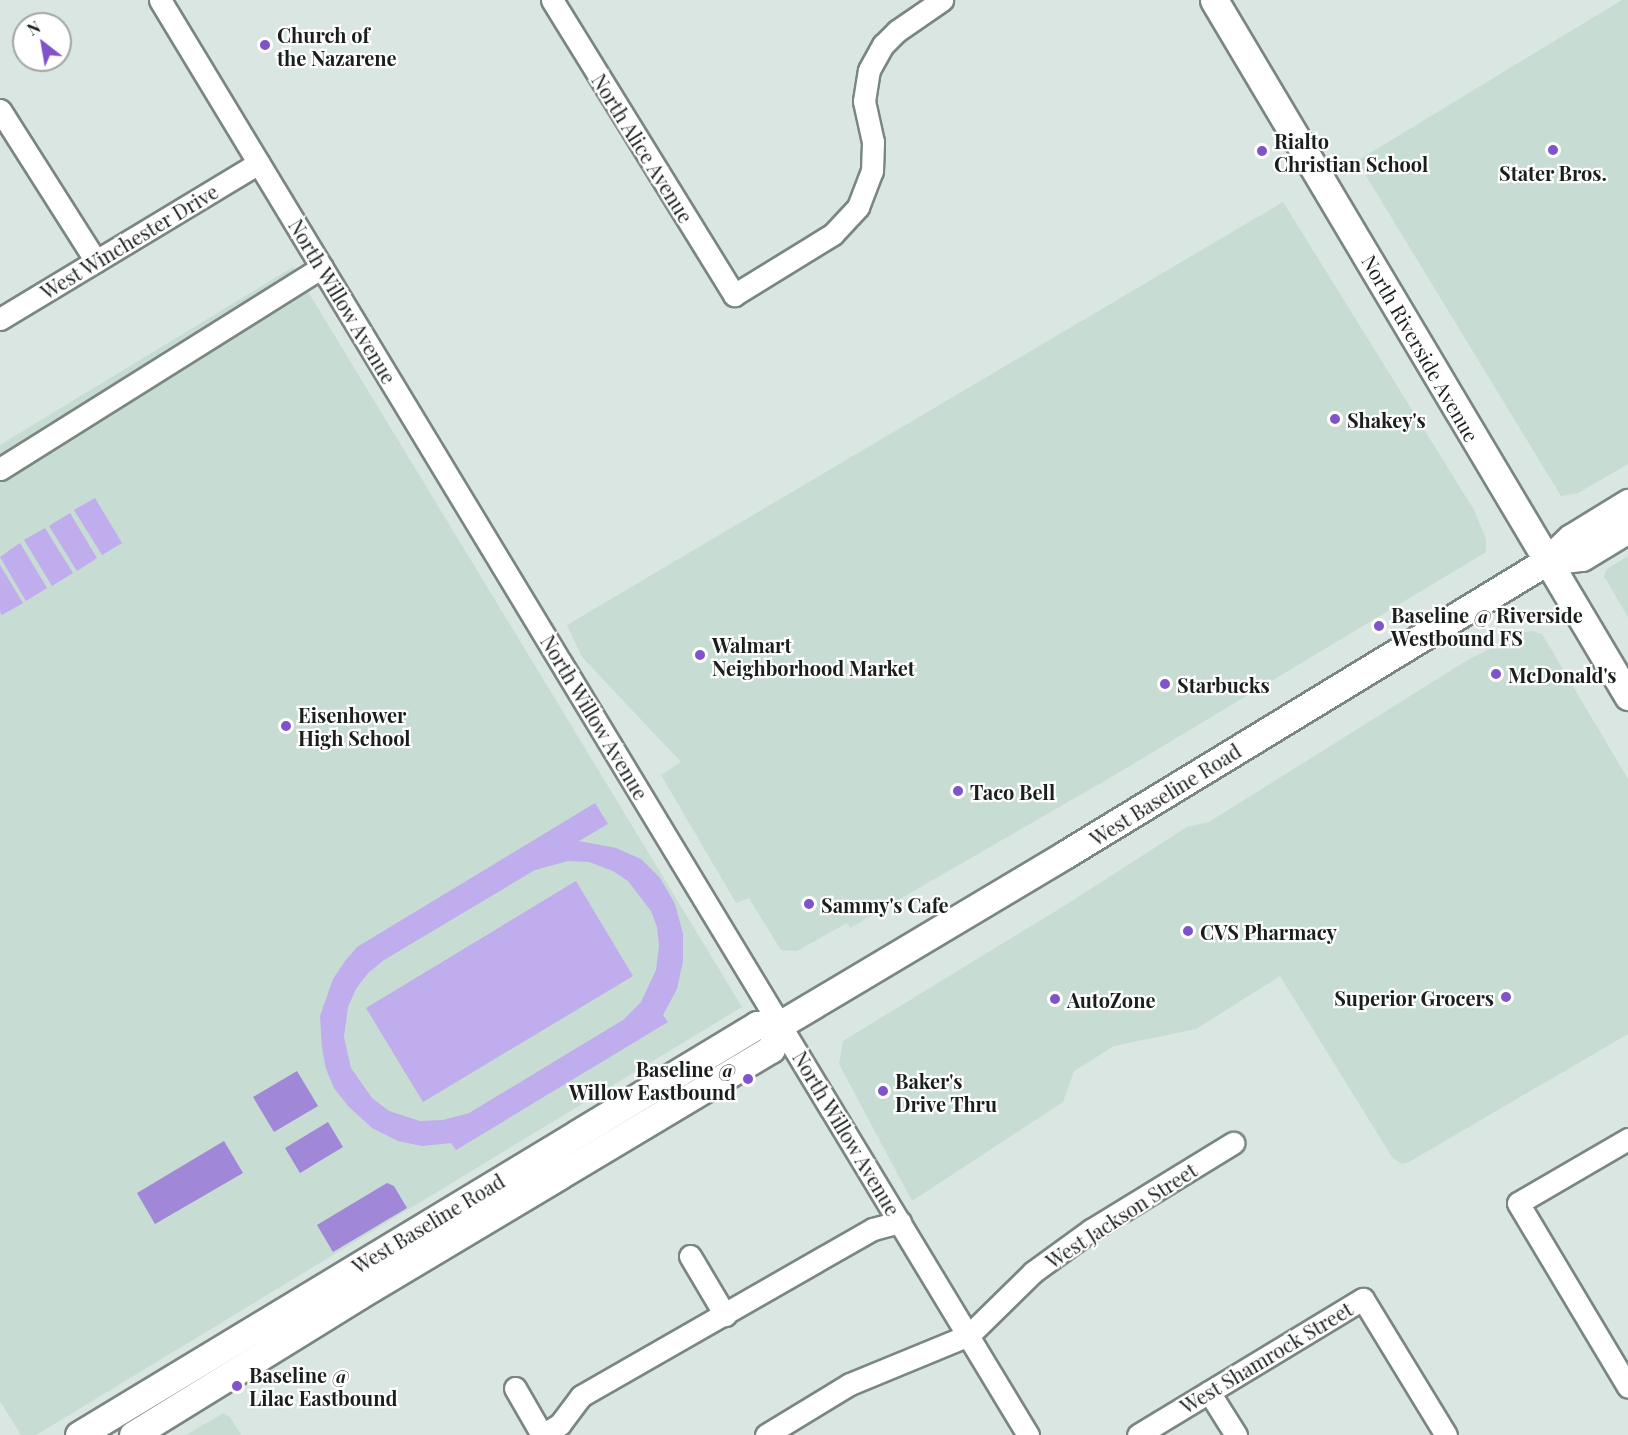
<!DOCTYPE html>
<style>
body{margin:0}
#map{position:relative;width:1628px;height:1435px;overflow:hidden;background:#dae6e1;font-family:"Playfair Display",serif}
div>[style]{position:absolute}
.built>*{inset:0;background:#c7dcd3}
.green>*{inset:0;background:#bfaded}
.water>*{inset:0;background:#a087d7}
.roads{filter:drop-shadow(2px 0 #7b8681) drop-shadow(-2px 0 #7b8681) drop-shadow(0 2px #7b8681) drop-shadow(0 -2px #7b8681)}
.minor>*{height:21px;margin:-10.5px;padding:0 10.5px;transform-origin:10.5px;border-radius:10.5px;background:#fff}
.major>*{height:27px;margin:-13.5px;padding:0 13.5px;transform-origin:13.5px;border-radius:13.5px;background:#fff}
.dots>*{width:16px;height:16px;translate:-50% -50%;box-sizing:border-box;border:3px solid #fff;border-radius:50%}
span{translate:-50% -50%;white-space:nowrap;text-align:center;line-height:1.15;-webkit-text-stroke:4.5px #fff;paint-order:stroke}
.poi-label{font-size:20px;color:#1a1f1d;font-weight:700}
.left{translate:0 -50%;text-align:left}
.right{translate:-100% -50%;text-align:right}
.street-label{font-size:20px;color:#1a1f1d}
.north{position:absolute;left:12px;top:12px;width:60px;height:60px;box-sizing:border-box;background:#fff;border:2px solid #a3a5a5;border-radius:50%;rotate:329deg;font-size:16px;font-weight:700;line-height:24px;text-align:center;color:#1a1f1d}
.north::after{content:'';display:block;margin:auto;width:21px;height:27px;background:#8053cc;clip-path:polygon(50% 0,100% 100%,50% 72%,0 100%)}
</style>
<div id="map">
<div class="built">
<div style="clip-path:polygon(1622px 0,1628px 0,1628px 464px,1578px 493px,1561px 496px,1357px 161px)"></div>
<div style="clip-path:polygon(1283px 202px,1474px 510px,1486px 539px,1486px 552px,1118px 773px,850px 928px,847px 923px,797px 951px,781px 950px,749px 898px,736px 903px,661px 775px,681px 762px,582px 657px,567px 625px)"></div>
<div style="clip-path:polygon(293px 267px,742px 1007px,36px 1435px,21px 1435px,0 1401px,0 445px)"></div>
<div style="clip-path:polygon(1628px 556px,1628px 617px,1604px 576px,1607px 569px)"></div>
<div style="clip-path:polygon(1532px 631px,1542px 634px,1628px 779px,1628px 1034px,1409px 1162px,1402px 1164px,1392px 1157px,1280px 976px,1196px 1029px,1114px 1046px,1074px 1071px,1063px 1102px,912px 1201px,839px 1064px,843px 1041px,1064px 906px,1187px 827px,1209px 822px,1466px 661px,1520px 633px)"></div>
<div style="clip-path:polygon(224px 1413px,230px 1417px,241px 1435px,186px 1435px)"></div>
</div>
<div class="green">
<div style="clip-path:polygon(95px 498px,122px 543px,102px 555px,74px 510px)"></div>
<div style="clip-path:polygon(70px 513px,97px 558px,77px 571px,49px 526px)"></div>
<div style="clip-path:polygon(45px 528px,73px 573px,52px 586px,24px 540px)"></div>
<div style="clip-path:polygon(20px 543px,47px 588px,26px 601px,0 557px)"></div>
<div style="clip-path:polygon(0 565px,23px 603px,2px 615px,0 612px)"></div>
<div style="clip-path:polygon(evenodd,595px 803px,608px 824px,579px 841px,616px 848px,641px 859px,660px 878px,675px 904px,683px 934px,683px 961px,677px 989px,663px 1015px,668px 1022px,456px 1150px,451px 1143px,422px 1146px,398px 1141px,372px 1128px,348px 1106px,334px 1088px,326px 1069px,322px 1048px,320px 1016px,333px 979px,345px 961px,357px 947px,595px 803px,568px 861px,589px 862px,613px 871px,628px 881px,651px 911px,657px 927px,659px 946px,656px 970px,641px 1002px,623px 1020px,469px 1113px,443px 1120px,420px 1121px,389px 1111px,372px 1098px,351px 1068px,344px 1037px,348px 1007px,356px 989px,368px 973px,384px 960px,535px 870px,568px 861px)"></div>
<div style="clip-path:polygon(576px 881px,633px 976px,423px 1102px,366px 1008px)"></div>
</div>
<div class="water">
<div style="clip-path:polygon(297px 1071px,318px 1106px,274px 1132px,253px 1097px)"></div>
<div style="clip-path:polygon(328px 1122px,343px 1147px,300px 1173px,285px 1148px)"></div>
<div style="clip-path:polygon(224px 1141px,243px 1173px,155px 1224px,137px 1193px)"></div>
<div style="clip-path:polygon(387px 1183px,394px 1186px,407px 1208px,333px 1252px,317px 1225px)"></div>
</div>
<div class="roads">
<div class="minor">
<div style="left:160px;top:0;width:1677px;rotate:58.83deg"></div>
<div style="left:552px;top:0;width:347px;rotate:58.3deg"></div>
<div style="left:734px;top:295px;width:116px;rotate:-31.6deg"></div>
<div style="left:833px;top:234px;width:37px;rotate:-47deg"></div>
<div style="left:858px;top:207px;width:39px;rotate:-69deg"></div>
<div style="left:872px;top:171px;width:29px;rotate:-88deg"></div>
<div style="left:873px;top:142px;width:42px;rotate:-102.4deg"></div>
<div style="left:864px;top:101px;width:31px;rotate:-81deg"></div>
<div style="left:869px;top:70px;width:29px;rotate:-61deg"></div>
<div style="left:883px;top:45px;width:20px;rotate:-45deg"></div>
<div style="left:897px;top:31px;width:55px;rotate:-34.6deg"></div>
<div style="left:0;top:110px;width:179px;rotate:57.6deg"></div>
<div style="left:0;top:319px;width:302px;rotate:-31.1deg"></div>
<div style="left:0;top:469px;width:380px;rotate:-32.1deg"></div>
<div style="left:1628px;top:1139px;width:127px;rotate:149.8deg"></div>
<div style="left:1518px;top:1203px;width:214px;rotate:59.1deg"></div>
<div style="left:690px;top:1256px;width:69px;rotate:59.3deg"></div>
<div style="left:515px;top:1388px;width:54px;rotate:60.1deg"></div>
<div style="left:1209px;top:1392px;width:51px;rotate:57.9deg"></div>
<div style="left:542px;top:1435px;width:21px;rotate:-31deg"></div>
<div style="left:560px;top:1424px;width:35px;rotate:-53deg"></div>
<div style="left:581px;top:1396px;width:336px;rotate:-29.8deg"></div>
<div style="left:873px;top:1229px;width:28px;rotate:-15deg"></div>
<div style="left:766px;top:1435px;width:98px;rotate:-31.3deg"></div>
<div style="left:850px;top:1384px;width:129px;rotate:-22.4deg"></div>
<div style="left:969px;top:1335px;width:90px;rotate:-44.5deg"></div>
<div style="left:1033px;top:1272px;width:72px;rotate:-35.9deg"></div>
<div style="left:1091px;top:1230px;width:167px;rotate:-31.5deg"></div>
<div style="left:1138px;top:1435px;width:263px;rotate:-31.2deg"></div>
<div style="left:1363px;top:1299px;width:159px;rotate:58.6deg"></div>
</div>
<div class="major">
<div style="left:1214px;top:0;width:810px;rotate:59.25deg"></div>
<div style="left:1547px;top:561px;width:35px;rotate:-7deg"></div>
<div style="left:1582px;top:557px;width:54px;rotate:-31.3deg"></div>
<div style="left:79px;top:1435px;width:792px;rotate:-31.16deg"></div>
<div style="left:757px;top:1025px;width:24px;rotate:-2deg"></div>
<div style="left:781px;top:1024px;width:332px;rotate:-30.8deg"></div>
<div style="left:1066px;top:854px;width:563px;rotate:-31.35deg"></div>
<div style="left:1547px;top:561px;width:33px;rotate:-44deg"></div>
<div style="left:1571px;top:538px;width:67px;rotate:-31.6deg"></div>
<div style="left:133px;top:1435px;width:264px;rotate:-31.7deg"></div>
<div style="left:358px;top:1296px;width:481px;rotate:-30.9deg"></div>
<div style="left:771px;top:1049px;width:27px;rotate:-68deg"></div>
</div>
</div>
<div class="dots">
<div style="left:265px;top:45px;background:#8053cc"></div>
<div style="left:1553px;top:150px;background:#8053cc"></div>
<div style="left:1262px;top:151px;background:#8053cc"></div>
<div style="left:1335px;top:419px;background:#8053cc"></div>
<div style="left:1379px;top:626px;background:#8053cc"></div>
<div style="left:700px;top:655px;background:#8053cc"></div>
<div style="left:1496px;top:674px;background:#8053cc"></div>
<div style="left:1165px;top:684px;background:#8053cc"></div>
<div style="left:286px;top:726px;background:#8053cc"></div>
<div style="left:958px;top:791px;background:#8053cc"></div>
<div style="left:809px;top:904px;background:#8053cc"></div>
<div style="left:1188px;top:931px;background:#8053cc"></div>
<div style="left:1506px;top:997px;background:#8053cc"></div>
<div style="left:1055px;top:999px;background:#8053cc"></div>
<div style="left:748px;top:1079px;background:#8053cc"></div>
<div style="left:883px;top:1091px;background:#8053cc"></div>
<div style="left:237px;top:1386px;background:#8053cc"></div>
</div>
<div class="poi-label">
<span class="left" style="left:277px;top:46px">Church of<br>the Nazarene</span>
<span class="left" style="left:1274px;top:152px">Rialto<br>Christian School</span>
<span style="left:1553px;top:172px">Stater Bros.</span>
<span class="left" style="left:1347px;top:419px">Shakey's</span>
<span class="left" style="left:1391px;top:626px">Baseline @ Riverside<br>Westbound FS</span>
<span class="left" style="left:712px;top:656px">Walmart<br>Neighborhood Market</span>
<span class="left" style="left:1508px;top:674px">McDonald's</span>
<span class="left" style="left:1177px;top:684px">Starbucks</span>
<span class="left" style="left:298px;top:726px">Eisenhower<br>High School</span>
<span class="left" style="left:970px;top:791px">Taco Bell</span>
<span class="left" style="left:821px;top:904px">Sammy's Cafe</span>
<span class="left" style="left:1200px;top:931px">CVS Pharmacy</span>
<span class="right" style="left:1494px;top:997px">Superior Grocers</span>
<span class="left" style="left:1067px;top:999px">AutoZone</span>
<span class="right" style="left:736px;top:1080px">Baseline @<br>Willow Eastbound</span>
<span class="left" style="left:895px;top:1092px">Baker's<br>Drive Thru</span>
<span class="left" style="left:249px;top:1386px">Baseline @<br>Lilac Eastbound</span>
</div>
<div class="street-label">
<span style="left:643px;top:148px;rotate:58deg">North Alice Avenue</span>
<span style="left:129px;top:241px;rotate:-31deg">West Winchester Drive</span>
<span style="left:343px;top:301px;rotate:59deg">North Willow Avenue</span>
<span style="left:1421px;top:348px;rotate:60deg">North Riverside Avenue</span>
<span style="left:595px;top:717px;rotate:59deg">North Willow Avenue</span>
<span style="left:1165px;top:794px;rotate:-32deg">West Baseline Road</span>
<span style="left:847px;top:1133px;rotate:59deg">North Willow Avenue</span>
<span style="left:1121px;top:1215px;rotate:-33deg">West Jackson Street</span>
<span style="left:428px;top:1223px;rotate:-31deg">West Baseline Road</span>
<span style="left:1266px;top:1357px;rotate:-31deg">West Shamrock Street</span>
</div>
<div class="north">N</div>
</div>
